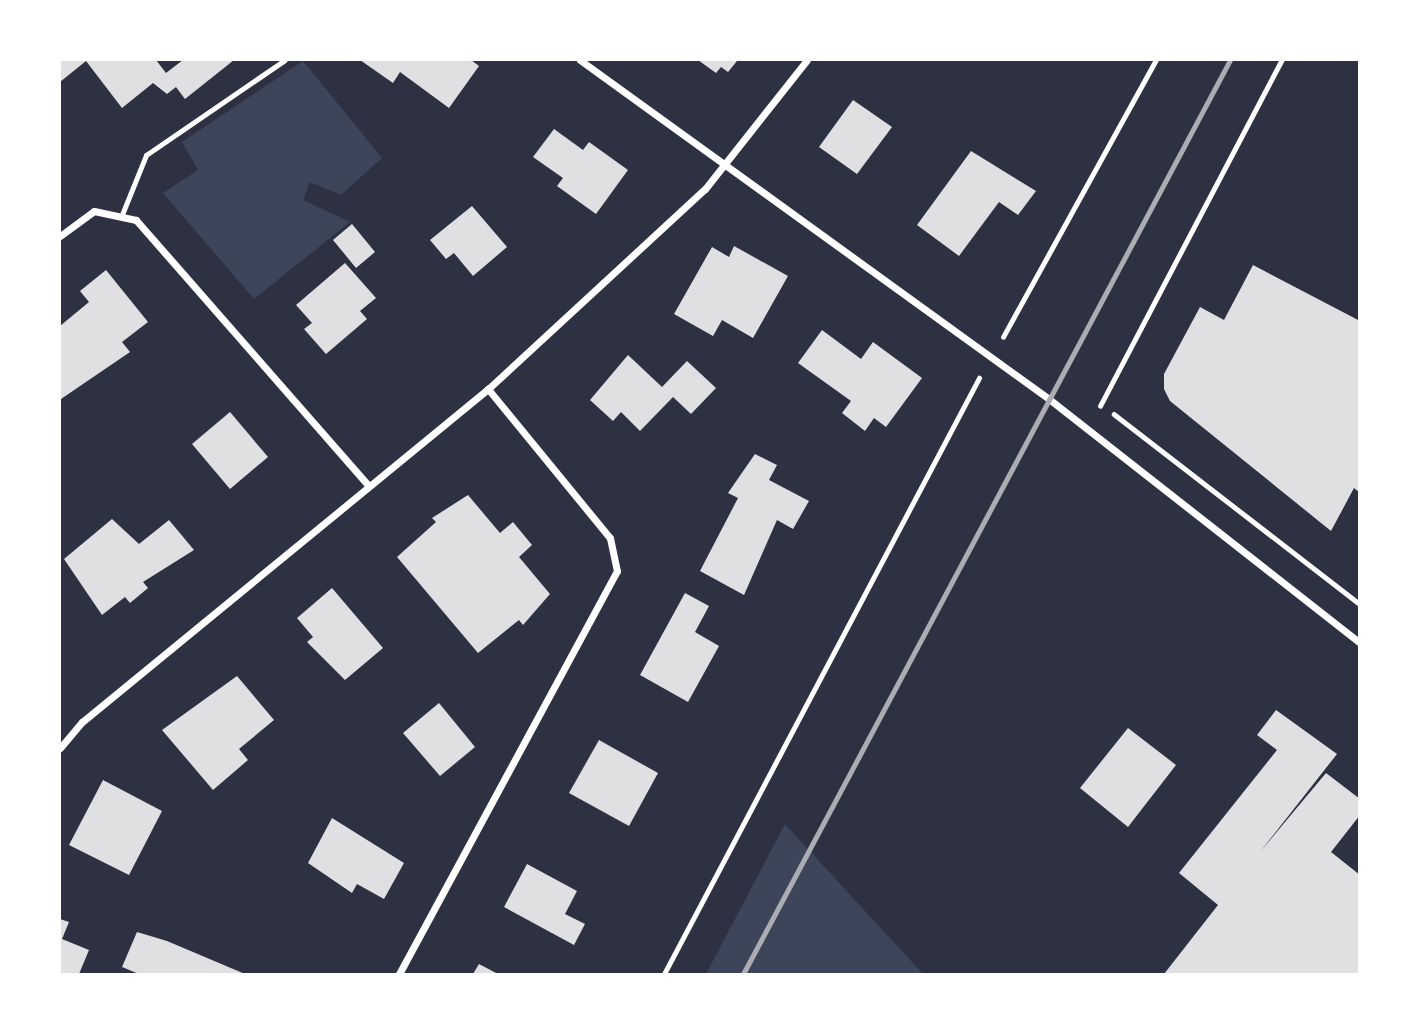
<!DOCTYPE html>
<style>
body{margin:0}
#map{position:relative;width:1419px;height:1034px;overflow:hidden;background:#2d3142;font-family:Bitter,serif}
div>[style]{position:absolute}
.green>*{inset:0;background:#3c4559}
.building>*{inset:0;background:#e0e0e3}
.path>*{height:4.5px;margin:-2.25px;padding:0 2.25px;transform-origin:2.25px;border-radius:2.25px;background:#fff}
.service>*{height:5px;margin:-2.5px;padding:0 2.5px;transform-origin:2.5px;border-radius:2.5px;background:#fff}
.minor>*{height:7px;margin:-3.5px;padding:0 3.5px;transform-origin:3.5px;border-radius:3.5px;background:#fff}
.rail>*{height:5px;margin:-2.5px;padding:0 2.5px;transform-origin:2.5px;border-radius:2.5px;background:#abadb3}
span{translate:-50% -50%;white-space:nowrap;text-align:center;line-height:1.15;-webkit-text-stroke:7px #fff;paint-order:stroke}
.frame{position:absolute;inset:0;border:61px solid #fff;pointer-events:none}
</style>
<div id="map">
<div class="green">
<div style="clip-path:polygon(303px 61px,382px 158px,341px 195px,310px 182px,303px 200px,350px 222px,254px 299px,163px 193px,198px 170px,182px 142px)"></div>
<div style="clip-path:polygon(785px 824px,923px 974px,706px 974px)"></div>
</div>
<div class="building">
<div style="clip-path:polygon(60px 60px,156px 60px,166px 73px,183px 60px,234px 60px,185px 99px,176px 87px,167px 94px,153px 83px,122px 108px,86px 61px,60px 82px)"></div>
<div style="clip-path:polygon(360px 60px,471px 60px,479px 66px,449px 108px,400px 72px,393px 83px)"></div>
<div style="clip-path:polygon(698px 60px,735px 60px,737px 61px,728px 72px,721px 67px,716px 73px)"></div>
<div style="clip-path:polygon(853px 100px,892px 127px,857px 174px,819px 147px)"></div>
<div style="clip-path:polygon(554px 129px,583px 150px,589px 142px,628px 170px,596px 214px,557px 186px,563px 178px,533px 157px)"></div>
<div style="clip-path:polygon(971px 151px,1036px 191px,1018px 215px,999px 202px,959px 256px,917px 225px)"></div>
<div style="clip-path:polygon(472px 206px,507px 247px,473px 276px,454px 253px,446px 259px,430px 240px)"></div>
<div style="clip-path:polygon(352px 224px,375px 252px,356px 268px,333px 240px)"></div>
<div style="clip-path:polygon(734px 246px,788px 276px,753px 338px,722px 320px,713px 336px,674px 314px,712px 247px,729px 257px)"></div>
<div style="clip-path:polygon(345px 263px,376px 298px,360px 311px,367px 319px,326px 354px,304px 329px,312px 323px,296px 305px)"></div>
<div style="clip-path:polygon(1253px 265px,1360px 321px,1360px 493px,1354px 488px,1331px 531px,1170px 401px,1164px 389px,1164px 374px,1200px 307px,1224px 320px)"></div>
<div style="clip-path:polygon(106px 270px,148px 322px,122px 342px,130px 352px,61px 399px,60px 409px,60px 326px,89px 302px,80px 291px)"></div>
<div style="clip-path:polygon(822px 330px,861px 359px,873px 342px,922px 378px,886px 427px,874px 418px,865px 431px,842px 413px,851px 401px,798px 363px)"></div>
<div style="clip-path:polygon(628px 355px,662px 387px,687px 361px,716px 388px,691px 414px,673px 397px,640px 431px,621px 412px,613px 421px,590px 400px)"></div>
<div style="clip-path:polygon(230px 412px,268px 457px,230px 489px,192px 444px)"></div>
<div style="clip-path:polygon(755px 454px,777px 465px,769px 480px,809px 501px,793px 529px,777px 520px,744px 595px,700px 571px,738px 498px,728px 493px)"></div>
<div style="clip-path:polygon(468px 495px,500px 533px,513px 522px,532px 545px,519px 557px,550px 594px,523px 625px,519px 620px,478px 653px,397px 557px,436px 522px,432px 518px)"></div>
<div style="clip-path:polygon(112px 519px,139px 544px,169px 520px,194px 550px,143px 582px,148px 588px,130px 603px,125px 597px,102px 615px,64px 559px)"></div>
<div style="clip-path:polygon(332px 588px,383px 648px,345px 680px,307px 642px,313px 637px,297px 618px)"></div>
<div style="clip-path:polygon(685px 593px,709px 606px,695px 632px,719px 646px,688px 702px,640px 675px)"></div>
<div style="clip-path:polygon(237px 676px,274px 720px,239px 749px,248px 760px,213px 790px,162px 730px)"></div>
<div style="clip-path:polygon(439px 703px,475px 747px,440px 776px,403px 733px)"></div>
<div style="clip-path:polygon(1276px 710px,1337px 754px,1260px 852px,1326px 773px,1360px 799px,1360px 815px,1331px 852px,1360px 875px,1360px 974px,1164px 974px,1218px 905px,1179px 873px,1277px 750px,1257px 735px)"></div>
<div style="clip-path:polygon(1128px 728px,1176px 765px,1128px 827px,1080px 788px)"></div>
<div style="clip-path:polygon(599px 740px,658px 773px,629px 826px,569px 793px)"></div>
<div style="clip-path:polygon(103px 780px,162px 811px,129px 875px,69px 845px)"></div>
<div style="clip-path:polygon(332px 818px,404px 863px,384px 899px,357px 884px,352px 893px,308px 863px)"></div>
<div style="clip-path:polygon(527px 864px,577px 891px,565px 914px,585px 924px,574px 945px,504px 907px)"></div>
<div style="clip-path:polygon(60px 919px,69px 922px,62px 939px,89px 950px,79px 974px,60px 974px)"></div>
<div style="clip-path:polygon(137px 932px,167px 941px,245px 974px,139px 974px,122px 967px)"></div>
<div style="clip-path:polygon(479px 964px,498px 974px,473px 974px)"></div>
</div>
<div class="path">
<div style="left:1003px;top:337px;width:316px;rotate:-61.1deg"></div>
<div style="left:1100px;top:406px;width:391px;rotate:-62.3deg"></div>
<div style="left:1114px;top:414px;width:311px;rotate:37.7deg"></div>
<div style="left:664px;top:974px;width:674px;rotate:-62.14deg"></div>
</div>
<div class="service">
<div style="left:121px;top:217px;width:67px;rotate:-68deg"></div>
<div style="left:146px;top:155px;width:168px;rotate:-34.4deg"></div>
</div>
<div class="minor">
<div style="left:580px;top:60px;width:579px;rotate:35.86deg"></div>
<div style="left:1049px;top:399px;width:395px;rotate:38.1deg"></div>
<div style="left:60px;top:236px;width:42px;rotate:-36.3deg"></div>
<div style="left:94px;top:211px;width:43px;rotate:12.1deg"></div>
<div style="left:136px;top:220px;width:351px;rotate:48.8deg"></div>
<div style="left:60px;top:748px;width:34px;rotate:-50deg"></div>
<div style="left:82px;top:722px;width:525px;rotate:-39.36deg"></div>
<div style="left:488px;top:389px;width:295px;rotate:-42.7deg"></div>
<div style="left:705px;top:189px;width:164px;rotate:-51.7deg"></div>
<div style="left:399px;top:974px;width:458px;rotate:-61.6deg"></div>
<div style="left:617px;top:571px;width:34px;rotate:-102deg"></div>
<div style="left:610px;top:538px;width:193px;rotate:-129.3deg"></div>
</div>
<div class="rail">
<div style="left:743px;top:974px;width:1036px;rotate:-61.95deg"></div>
</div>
<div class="frame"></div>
</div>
